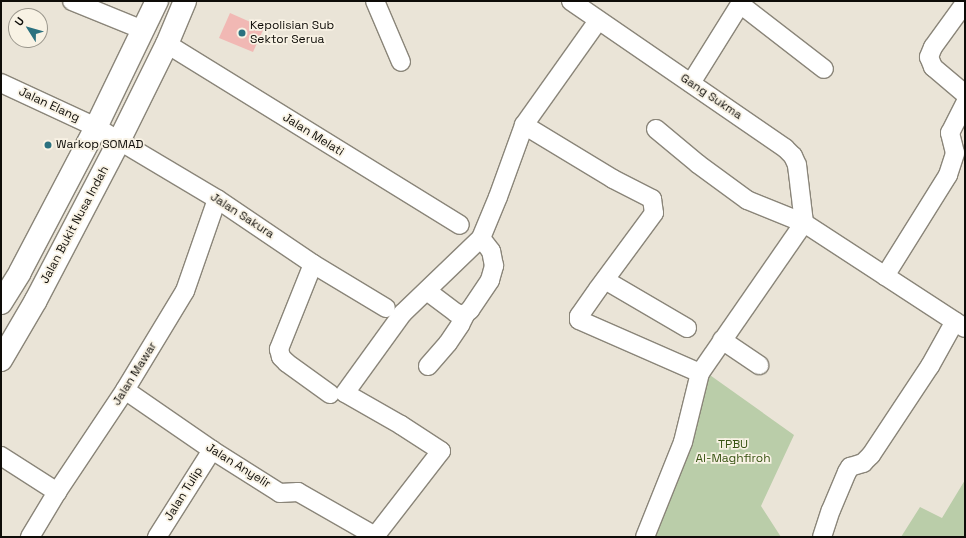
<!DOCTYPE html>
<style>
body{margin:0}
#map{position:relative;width:966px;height:538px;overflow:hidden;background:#eae4d7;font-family:"Space Grotesk",sans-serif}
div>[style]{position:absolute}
.green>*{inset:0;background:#bacda9}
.building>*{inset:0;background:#f1b8b4}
.roads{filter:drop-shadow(1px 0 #8a8579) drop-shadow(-1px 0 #8a8579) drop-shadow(0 1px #8a8579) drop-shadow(0 -1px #8a8579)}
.minor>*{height:18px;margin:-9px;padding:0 9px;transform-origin:9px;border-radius:9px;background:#fff}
.tertiary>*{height:22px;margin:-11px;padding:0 11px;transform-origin:11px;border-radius:11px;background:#fff}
.dots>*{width:11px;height:11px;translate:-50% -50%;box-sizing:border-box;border:2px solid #f8f2e4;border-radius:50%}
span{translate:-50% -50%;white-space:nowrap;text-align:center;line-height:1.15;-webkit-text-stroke:3.5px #f8f2e4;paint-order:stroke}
.poi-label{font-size:12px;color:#0e0c08}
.left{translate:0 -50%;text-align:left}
.street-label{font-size:12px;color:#0e0c08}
.park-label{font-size:12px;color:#385413}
.frame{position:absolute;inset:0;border:2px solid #0e0c08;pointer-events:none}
.north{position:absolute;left:8px;top:8px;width:40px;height:40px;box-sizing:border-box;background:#f8f2e4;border:1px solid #9a968c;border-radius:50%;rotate:307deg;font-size:11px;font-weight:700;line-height:16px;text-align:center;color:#0e0c08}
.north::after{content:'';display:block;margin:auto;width:14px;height:18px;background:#2b717f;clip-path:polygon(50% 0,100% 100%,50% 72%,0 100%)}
</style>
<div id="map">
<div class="green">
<div style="clip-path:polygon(707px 373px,794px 435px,761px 506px,781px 537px,651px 537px)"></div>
<div style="clip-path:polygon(965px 480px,965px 537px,901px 537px,920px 507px,942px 518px)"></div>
</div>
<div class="building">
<div style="clip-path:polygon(230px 13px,264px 28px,253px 52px,219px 38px)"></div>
</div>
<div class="roads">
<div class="minor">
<div style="left:72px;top:1px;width:77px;rotate:22.2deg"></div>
<div style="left:375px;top:1px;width:66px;rotate:66.9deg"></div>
<div style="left:571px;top:1px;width:260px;rotate:34.5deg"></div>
<div style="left:785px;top:148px;width:11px;rotate:45deg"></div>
<div style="left:793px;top:156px;width:10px;rotate:66deg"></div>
<div style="left:797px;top:165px;width:58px;rotate:83.1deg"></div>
<div style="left:965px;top:3px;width:54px;rotate:126deg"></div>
<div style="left:933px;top:47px;width:11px;rotate:112deg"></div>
<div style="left:929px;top:57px;width:11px;rotate:68deg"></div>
<div style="left:933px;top:67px;width:42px;rotate:40.2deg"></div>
<div style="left:740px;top:4px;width:106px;rotate:37.7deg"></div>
<div style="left:167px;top:44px;width:344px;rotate:31.7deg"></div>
<div style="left:1px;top:83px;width:105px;rotate:24.9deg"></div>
<div style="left:96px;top:127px;width:141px;rotate:30.8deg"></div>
<div style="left:217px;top:199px;width:116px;rotate:34.1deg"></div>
<div style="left:313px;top:264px;width:85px;rotate:31.1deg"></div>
<div style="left:691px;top:83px;width:97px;rotate:-58.1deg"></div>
<div style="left:524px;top:125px;width:104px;rotate:31.2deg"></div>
<div style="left:613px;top:179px;width:44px;rotate:27.1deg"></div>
<div style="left:652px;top:199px;width:14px;rotate:82deg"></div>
<div style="left:654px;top:213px;width:94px;rotate:126.4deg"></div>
<div style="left:598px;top:289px;width:33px;rotate:125deg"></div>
<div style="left:579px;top:316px;width:4px;rotate:90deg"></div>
<div style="left:579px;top:320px;width:132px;rotate:23.7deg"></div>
<div style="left:656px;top:129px;width:55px;rotate:39.8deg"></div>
<div style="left:698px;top:164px;width:61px;rotate:36.3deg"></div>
<div style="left:747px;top:200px;width:61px;rotate:22deg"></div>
<div style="left:804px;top:223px;width:192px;rotate:33.1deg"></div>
<div style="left:313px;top:264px;width:92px;rotate:111.8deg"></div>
<div style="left:279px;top:349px;width:8px;rotate:76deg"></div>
<div style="left:281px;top:357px;width:8px;rotate:45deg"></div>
<div style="left:287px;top:363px;width:53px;rotate:35.8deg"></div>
<div style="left:885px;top:276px;width:119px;rotate:-58deg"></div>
<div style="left:948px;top:175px;width:23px;rotate:-72deg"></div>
<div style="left:955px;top:153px;width:21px;rotate:-104deg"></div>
<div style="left:950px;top:133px;width:34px;rotate:-63deg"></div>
<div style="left:605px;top:280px;width:95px;rotate:30.3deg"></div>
<div style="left:427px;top:291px;width:36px;rotate:37deg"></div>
<div style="left:456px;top:313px;width:8px;rotate:14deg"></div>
<div style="left:464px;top:315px;width:8px;rotate:-40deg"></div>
<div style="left:470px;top:310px;width:36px;rotate:-56deg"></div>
<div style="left:490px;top:280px;width:15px;rotate:-74deg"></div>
<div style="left:494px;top:266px;width:15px;rotate:-101deg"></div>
<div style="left:491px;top:251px;width:16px;rotate:-128deg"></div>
<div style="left:722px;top:340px;width:45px;rotate:34deg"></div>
<div style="left:428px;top:366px;width:30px;rotate:-49deg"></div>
<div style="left:448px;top:343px;width:22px;rotate:-56deg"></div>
<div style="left:460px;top:325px;width:11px;rotate:-63deg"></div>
<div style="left:125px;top:390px;width:106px;rotate:34.6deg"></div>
<div style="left:212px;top:450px;width:80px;rotate:32.3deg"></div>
<div style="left:280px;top:493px;width:18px;rotate:-3deg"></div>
<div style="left:298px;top:492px;width:91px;rotate:29.7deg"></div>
<div style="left:1px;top:456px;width:67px;rotate:32.7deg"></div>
<div style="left:376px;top:535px;width:106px;rotate:-52.3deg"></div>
<div style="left:441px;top:451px;width:48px;rotate:-147deg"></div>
<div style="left:401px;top:425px;width:64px;rotate:-150.3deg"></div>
<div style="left:345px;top:393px;width:99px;rotate:-54.1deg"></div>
<div style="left:403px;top:313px;width:108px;rotate:-43.9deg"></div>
<div style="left:481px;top:238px;width:44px;rotate:-67.5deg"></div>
<div style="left:498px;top:197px;width:77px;rotate:-70.1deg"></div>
<div style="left:524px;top:125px;width:128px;rotate:-54.6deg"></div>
<div style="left:30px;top:537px;width:52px;rotate:-59deg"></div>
<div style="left:57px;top:492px;width:123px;rotate:-56.3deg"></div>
<div style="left:125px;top:390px;width:116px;rotate:-58.8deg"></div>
<div style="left:185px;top:291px;width:97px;rotate:-70.8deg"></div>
<div style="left:157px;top:537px;width:103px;rotate:-57.7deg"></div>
<div style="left:645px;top:537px;width:102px;rotate:-68.2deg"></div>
<div style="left:683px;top:442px;width:71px;rotate:-76.2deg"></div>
<div style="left:700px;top:373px;width:183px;rotate:-55.3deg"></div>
<div style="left:822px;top:537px;width:28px;rotate:-72deg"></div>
<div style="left:831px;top:510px;width:41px;rotate:-67.2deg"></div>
<div style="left:847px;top:472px;width:6px;rotate:-59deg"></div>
<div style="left:850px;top:467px;width:14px;rotate:-17deg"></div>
<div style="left:863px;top:463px;width:11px;rotate:-45deg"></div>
<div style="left:871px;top:455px;width:107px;rotate:-56.5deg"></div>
<div style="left:930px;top:366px;width:51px;rotate:-60.9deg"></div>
</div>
<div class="tertiary">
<div style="left:1px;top:303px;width:36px;rotate:-58deg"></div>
<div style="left:20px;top:272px;width:164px;rotate:-62.3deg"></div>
<div style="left:96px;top:127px;width:140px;rotate:-64.2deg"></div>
<div style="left:1px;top:360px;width:69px;rotate:-59.7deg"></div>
<div style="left:36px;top:300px;width:179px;rotate:-62.4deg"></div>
<div style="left:119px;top:141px;width:108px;rotate:-63.7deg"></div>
<div style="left:167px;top:44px;width:47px;rotate:-67.3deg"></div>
</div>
</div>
<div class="dots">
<div style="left:242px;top:33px;background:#2b717f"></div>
<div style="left:48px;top:145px;background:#2b717f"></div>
</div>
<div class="poi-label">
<span class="left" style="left:250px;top:33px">Kepolisian Sub<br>Sektor Serua</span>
<span class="left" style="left:56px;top:145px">Warkop SOMAD</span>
</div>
<div class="street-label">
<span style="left:711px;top:97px;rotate:34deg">Gang Sukma</span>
<span style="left:49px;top:105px;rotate:25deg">Jalan Elang</span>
<span style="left:313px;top:135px;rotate:32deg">Jalan Melati</span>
<span style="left:242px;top:216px;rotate:33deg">Jalan Sakura</span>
<span style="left:75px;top:225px;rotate:-62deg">Jalan Bukit Nusa Indah</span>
<span style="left:135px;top:374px;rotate:-58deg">Jalan Mawar</span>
<span style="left:238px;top:466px;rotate:32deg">Jalan Anyelir</span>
<span style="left:184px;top:494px;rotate:-58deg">Jalan Tulip</span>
</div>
<div class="park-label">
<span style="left:733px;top:452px">TPBU<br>Al-Maghfiroh</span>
</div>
<div class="frame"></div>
<div class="north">U</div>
</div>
